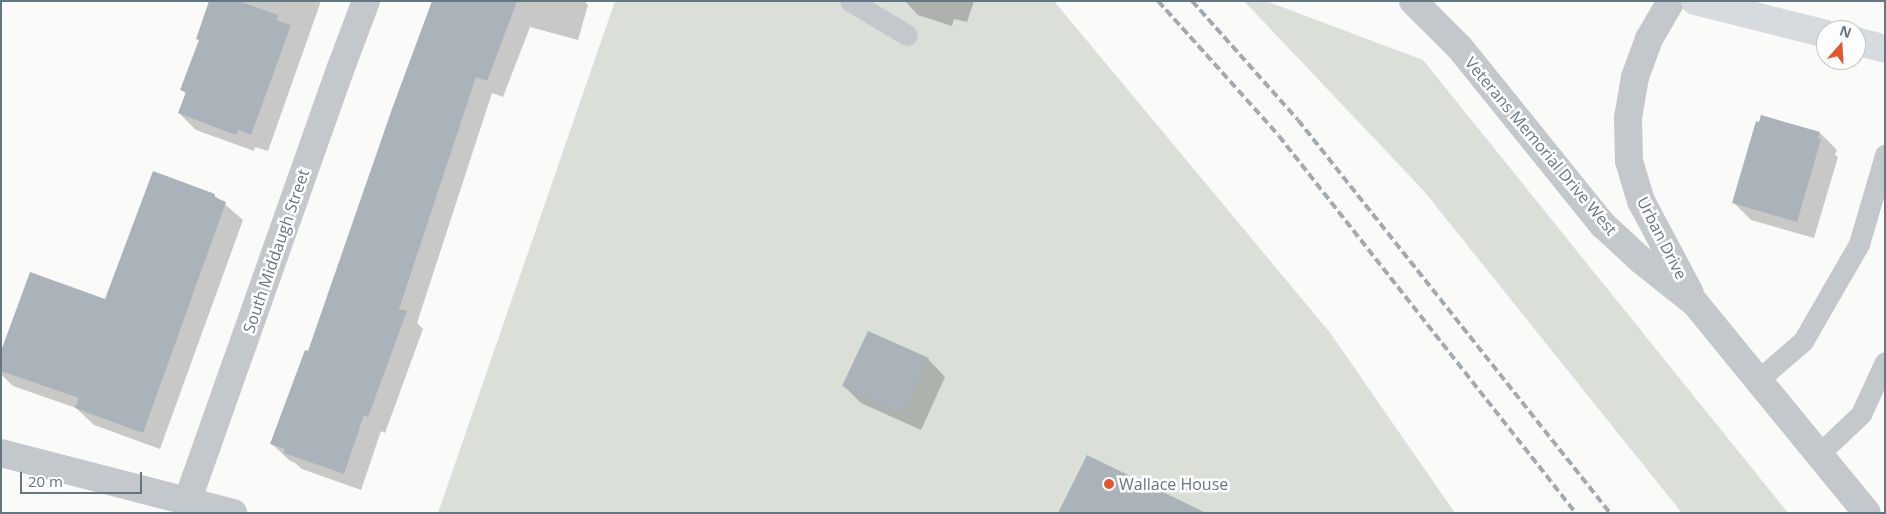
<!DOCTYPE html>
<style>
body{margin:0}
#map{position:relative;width:1886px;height:514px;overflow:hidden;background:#fafaf8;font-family:"Open Sans",sans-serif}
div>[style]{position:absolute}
.green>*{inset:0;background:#dadfd7}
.shadow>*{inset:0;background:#0003}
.building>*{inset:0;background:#aab3b9}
.lane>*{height:21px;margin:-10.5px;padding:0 10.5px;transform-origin:10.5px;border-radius:10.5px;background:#c3c8cc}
.street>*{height:28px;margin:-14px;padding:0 14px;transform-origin:14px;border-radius:14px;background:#c3c8cc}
.secondary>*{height:28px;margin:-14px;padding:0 14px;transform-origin:14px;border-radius:14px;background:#d6dbdf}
.rail>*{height:4px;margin-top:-2px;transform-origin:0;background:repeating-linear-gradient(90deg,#a2aab0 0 8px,transparent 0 12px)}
.dots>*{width:14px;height:14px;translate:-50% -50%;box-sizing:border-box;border:2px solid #fff;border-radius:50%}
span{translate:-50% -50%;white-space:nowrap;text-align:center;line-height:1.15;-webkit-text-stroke:5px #fff;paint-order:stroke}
.street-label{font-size:16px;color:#657683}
.poi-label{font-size:16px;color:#657683}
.left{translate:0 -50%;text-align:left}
.frame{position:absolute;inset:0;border:2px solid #657683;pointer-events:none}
.north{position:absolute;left:1816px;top:20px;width:50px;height:50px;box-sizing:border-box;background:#fff;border:1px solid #c1c8cd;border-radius:50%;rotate:19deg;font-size:14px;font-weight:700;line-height:20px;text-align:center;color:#657683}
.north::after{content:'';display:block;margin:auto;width:18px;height:22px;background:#e4572e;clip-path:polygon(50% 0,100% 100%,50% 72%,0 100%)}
.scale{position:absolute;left:20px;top:472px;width:122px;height:22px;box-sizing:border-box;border:2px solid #657683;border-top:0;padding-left:6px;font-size:15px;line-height:18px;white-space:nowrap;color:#657683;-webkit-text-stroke:4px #fff;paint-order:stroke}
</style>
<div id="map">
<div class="green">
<div style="clip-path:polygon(615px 1px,1054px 1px,1331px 334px,1455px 513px,438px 513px)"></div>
<div style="clip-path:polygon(1244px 1px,1266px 1px,1423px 60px,1788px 513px,1682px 513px,1423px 190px)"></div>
</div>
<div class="shadow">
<div style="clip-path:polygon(210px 1px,321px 1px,268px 151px,255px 147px,254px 151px,196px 130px,179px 113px,186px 94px,181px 89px,200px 41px,197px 38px)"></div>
<div style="clip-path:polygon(468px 1px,584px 1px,588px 5px,578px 40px,530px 27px,503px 97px,492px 93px,417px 323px,423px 329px,385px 433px,381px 431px,361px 490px,302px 469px,295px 463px,289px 460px,272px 444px,309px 353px)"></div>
<div style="clip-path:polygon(905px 1px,974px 1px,967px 22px,954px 19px,952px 26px,918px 15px)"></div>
<div style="clip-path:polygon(1820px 133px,1837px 150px,1835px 155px,1838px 157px,1814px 238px,1751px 220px,1734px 203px)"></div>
<div style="clip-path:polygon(214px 195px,243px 220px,160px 449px,94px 425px,76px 408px,13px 386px,1px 374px,1px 355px,106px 301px)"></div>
<div style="clip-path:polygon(928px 359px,945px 377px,921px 430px,861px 403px,844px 386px)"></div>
</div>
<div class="building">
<div style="clip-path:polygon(209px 1px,238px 1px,278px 15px,276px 20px,291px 25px,251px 135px,238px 130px,236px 135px,178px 113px,186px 92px,180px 90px,199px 40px,196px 39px)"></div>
<div style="clip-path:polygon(432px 1px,517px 1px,487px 81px,476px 77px,399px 309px,407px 311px,368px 417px,364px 415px,344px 474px,284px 453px,285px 449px,270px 444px,305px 350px,308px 351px,392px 109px)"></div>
<div style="clip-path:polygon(1761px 115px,1820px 132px,1818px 139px,1821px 139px,1797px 222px,1732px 203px,1756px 121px,1759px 122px)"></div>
<div style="clip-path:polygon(153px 171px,215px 194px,214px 197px,226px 202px,143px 433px,75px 408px,79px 398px,1px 371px,1px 351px,30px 272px,105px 299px)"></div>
<div style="clip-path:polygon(868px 331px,929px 358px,903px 414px,842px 386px)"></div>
<div style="clip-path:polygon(1087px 455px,1206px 513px,1058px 513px)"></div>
</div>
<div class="lane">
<div style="left:850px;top:1px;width:66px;rotate:30.8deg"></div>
<div style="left:1758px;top:380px;width:60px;rotate:-40.9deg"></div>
<div style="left:1803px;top:341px;width:112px;rotate:-60deg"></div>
<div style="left:1859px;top:244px;width:93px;rotate:-73.7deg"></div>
<div style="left:1819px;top:454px;width:58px;rotate:-43.6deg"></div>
<div style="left:1861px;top:414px;width:57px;rotate:-65.2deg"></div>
</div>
<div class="street">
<div style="left:1413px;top:1px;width:66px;rotate:45deg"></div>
<div style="left:1460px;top:48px;width:228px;rotate:51.1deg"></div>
<div style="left:1603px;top:225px;width:52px;rotate:42.6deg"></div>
<div style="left:1641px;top:260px;width:69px;rotate:38.5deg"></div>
<div style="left:1695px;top:303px;width:271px;rotate:50.7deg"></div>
<div style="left:1671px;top:1px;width:44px;rotate:120.1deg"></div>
<div style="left:1649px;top:39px;width:40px;rotate:110.2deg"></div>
<div style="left:1635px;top:77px;width:42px;rotate:99.7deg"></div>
<div style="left:1628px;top:118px;width:43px;rotate:88.7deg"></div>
<div style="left:1629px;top:161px;width:42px;rotate:73.3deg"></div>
<div style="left:1641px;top:201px;width:104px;rotate:62deg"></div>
<div style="left:1px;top:453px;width:240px;rotate:14.5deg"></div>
<div style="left:187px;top:502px;width:458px;rotate:-70.5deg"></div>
<div style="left:340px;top:70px;width:74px;rotate:-69.4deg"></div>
</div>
<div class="secondary">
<div style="left:1695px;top:1px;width:135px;rotate:14.1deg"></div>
<div style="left:1856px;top:41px;width:30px;rotate:15deg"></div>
</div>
<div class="rail">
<div style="left:1158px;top:1px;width:181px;rotate:48.1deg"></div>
<div style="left:1279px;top:136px;width:480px;rotate:51.8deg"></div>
<div style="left:1192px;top:1px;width:159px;rotate:48.3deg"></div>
<div style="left:1298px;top:120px;width:502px;rotate:51.55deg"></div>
</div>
<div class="dots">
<div style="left:1109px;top:484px;background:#e4572e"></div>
</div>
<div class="street-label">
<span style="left:1541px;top:146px;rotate:50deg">Veterans Memorial Drive West</span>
<span style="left:1662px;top:238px;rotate:63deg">Urban Drive</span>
<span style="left:276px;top:251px;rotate:-71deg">South Middaugh Street</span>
</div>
<div class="poi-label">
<span class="left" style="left:1119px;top:484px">Wallace House</span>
</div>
<div class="frame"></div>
<div class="north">N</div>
<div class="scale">20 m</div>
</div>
